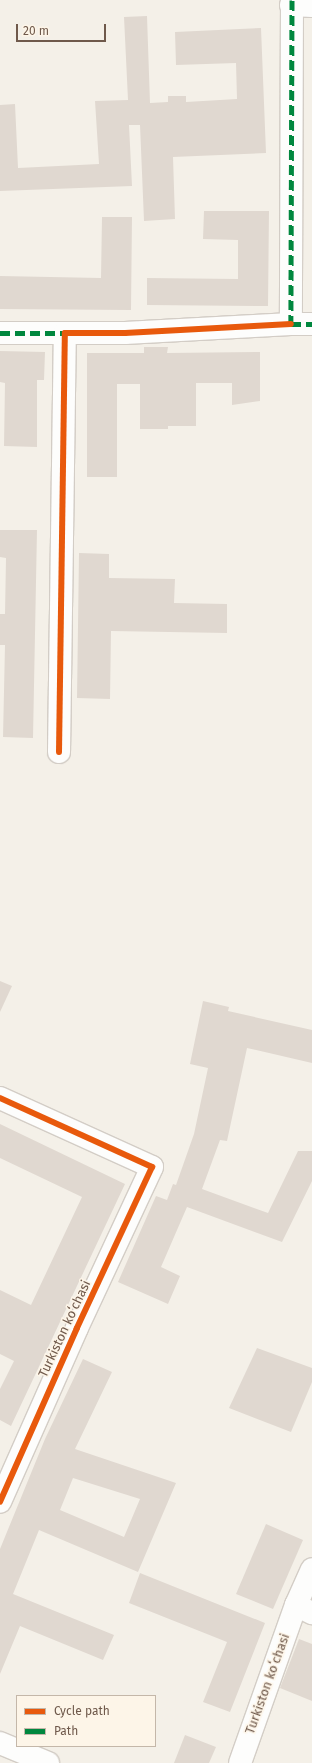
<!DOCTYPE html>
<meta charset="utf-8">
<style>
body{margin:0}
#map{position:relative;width:312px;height:1763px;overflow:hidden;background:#f4f0e8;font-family:"Fira Sans",sans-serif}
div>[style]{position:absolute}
.building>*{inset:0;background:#e0d8d0}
.roads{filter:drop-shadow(1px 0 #d3cdc6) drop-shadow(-1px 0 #d3cdc6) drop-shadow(0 1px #d3cdc6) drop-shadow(0 -1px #d3cdc6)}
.minor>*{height:22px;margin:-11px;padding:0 11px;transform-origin:11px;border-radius:11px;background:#fdfdfc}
.quiet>*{height:5px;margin-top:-2.5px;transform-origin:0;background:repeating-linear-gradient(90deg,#00873e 0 10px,transparent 0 15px)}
.cycleway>*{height:6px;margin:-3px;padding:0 3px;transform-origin:3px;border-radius:3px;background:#e8590c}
span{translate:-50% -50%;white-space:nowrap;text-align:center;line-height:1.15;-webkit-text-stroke:3px #fdf5e8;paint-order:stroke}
.street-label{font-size:13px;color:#6f594b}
.legend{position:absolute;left:16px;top:1695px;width:140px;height:52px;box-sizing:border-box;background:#fdf5e8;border:1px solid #c4b7a9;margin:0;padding:5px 7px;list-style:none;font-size:12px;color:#6f594b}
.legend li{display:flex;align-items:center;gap:8px;height:20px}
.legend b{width:20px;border:1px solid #c4b7a9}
.scale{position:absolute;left:16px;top:24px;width:90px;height:18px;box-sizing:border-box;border:2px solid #6f594b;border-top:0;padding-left:5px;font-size:12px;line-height:14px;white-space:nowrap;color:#6f594b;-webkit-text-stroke:3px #fdf5e8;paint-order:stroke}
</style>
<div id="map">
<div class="building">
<div style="clip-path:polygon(147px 16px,150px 103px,168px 102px,168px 96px,186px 96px,186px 102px,237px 99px,236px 63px,176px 65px,175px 32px,261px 28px,266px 153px,173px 157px,175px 219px,144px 221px,140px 125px,129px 125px,132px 186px,0 191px,0 105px,15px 104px,18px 168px,99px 164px,95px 101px,128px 100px,124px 17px)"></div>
<div style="clip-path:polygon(204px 211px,269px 211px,268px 306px,147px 305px,147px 278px,238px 279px,238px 240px,203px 239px)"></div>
<div style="clip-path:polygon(102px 217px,132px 217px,131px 310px,0 309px,0 276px,101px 278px)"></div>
<div style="clip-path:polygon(144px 347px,168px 347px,167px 353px,260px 352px,260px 401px,232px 405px,232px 383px,196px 383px,196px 426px,168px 426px,168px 429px,140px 429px,140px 384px,117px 384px,117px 477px,87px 477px,87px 353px,144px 353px)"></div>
<div style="clip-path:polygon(0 351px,45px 352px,44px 380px,37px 380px,37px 447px,4px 446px,5px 383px,0 382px)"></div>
<div style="clip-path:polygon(0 530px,37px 530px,33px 738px,3px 737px,5px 645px,0 645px,0 614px,5px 614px,6px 558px,0 557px)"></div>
<div style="clip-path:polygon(79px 553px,109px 554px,109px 578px,175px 579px,174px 603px,227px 604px,227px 633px,111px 631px,110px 699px,77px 698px)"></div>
<div style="clip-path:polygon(0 981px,12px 986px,0 1012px)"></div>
<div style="clip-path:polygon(203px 1001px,229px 1007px,228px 1011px,312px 1030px,312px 1063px,247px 1048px,227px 1141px,220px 1140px,202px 1189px,268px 1213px,298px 1151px,312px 1151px,312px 1181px,282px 1242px,187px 1207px,161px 1267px,180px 1276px,168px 1304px,118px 1282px,156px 1196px,167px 1200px,173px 1184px,176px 1185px,194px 1134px,208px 1068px,190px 1064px)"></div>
<div style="clip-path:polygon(0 1124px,125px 1184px,11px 1426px,0 1420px,0 1389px,14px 1361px,0 1354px,0 1290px,31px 1305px,82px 1197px,0 1158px)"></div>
<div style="clip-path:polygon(257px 1348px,312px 1368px,312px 1382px,291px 1432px,229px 1408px)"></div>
<div style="clip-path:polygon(evenodd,83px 1359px,112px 1372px,75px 1449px,176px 1483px,138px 1572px,39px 1530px,13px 1594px,114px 1635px,103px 1660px,20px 1626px,0 1674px,0 1549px,45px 1439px,83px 1359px,73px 1478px,140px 1499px,124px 1537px,60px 1510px,73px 1478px)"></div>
<div style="clip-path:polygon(266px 1524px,303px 1540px,273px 1609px,236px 1594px)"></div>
<div style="clip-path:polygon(140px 1573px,265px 1623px,230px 1712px,203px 1702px,227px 1642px,129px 1603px)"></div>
<div style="clip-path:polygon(299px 1639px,312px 1644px,312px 1701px,280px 1688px)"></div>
<div style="clip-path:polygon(185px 1735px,216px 1747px,209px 1763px,174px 1763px)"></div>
</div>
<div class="roads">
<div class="minor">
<div style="left:292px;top:0;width:324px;rotate:90.2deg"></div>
<div style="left:291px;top:324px;width:21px"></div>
<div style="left:291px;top:5px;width:21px;rotate:3deg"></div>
<div style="left:0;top:333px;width:65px"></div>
<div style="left:59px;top:752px;width:419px;rotate:-89.2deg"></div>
<div style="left:65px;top:333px;width:60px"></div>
<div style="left:125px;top:333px;width:166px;rotate:-3.1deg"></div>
<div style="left:0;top:1098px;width:167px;rotate:24.4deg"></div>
<div style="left:152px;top:1167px;width:178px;rotate:115deg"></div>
<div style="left:77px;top:1328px;width:190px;rotate:113.9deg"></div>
<div style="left:296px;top:1605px;width:39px;rotate:-66deg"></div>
<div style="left:0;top:1743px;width:52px;rotate:22.6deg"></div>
<div style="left:240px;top:1763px;width:168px;rotate:-70.5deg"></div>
<div style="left:296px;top:1605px;width:18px;rotate:27deg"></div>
</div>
</div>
<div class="quiet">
<div style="left:292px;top:0;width:324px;rotate:90.2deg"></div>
<div style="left:291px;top:324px;width:21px"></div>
<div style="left:0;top:333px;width:65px"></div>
</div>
<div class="cycleway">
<div style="left:59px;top:752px;width:419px;rotate:-89.2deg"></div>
<div style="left:65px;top:333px;width:60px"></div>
<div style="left:125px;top:333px;width:166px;rotate:-3.1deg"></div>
<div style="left:0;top:1098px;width:167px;rotate:24.4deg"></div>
<div style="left:152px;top:1167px;width:178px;rotate:115deg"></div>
<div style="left:77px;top:1328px;width:190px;rotate:113.9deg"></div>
</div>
<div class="street-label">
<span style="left:65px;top:1329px;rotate:-65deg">Turkiston koʻchasi</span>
<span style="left:268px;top:1684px;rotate:-70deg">Turkiston koʻchasi</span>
</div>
<ul class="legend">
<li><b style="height:5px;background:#e8590c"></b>Cycle path</li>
<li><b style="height:5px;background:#00873e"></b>Path</li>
</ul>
<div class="scale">20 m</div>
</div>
